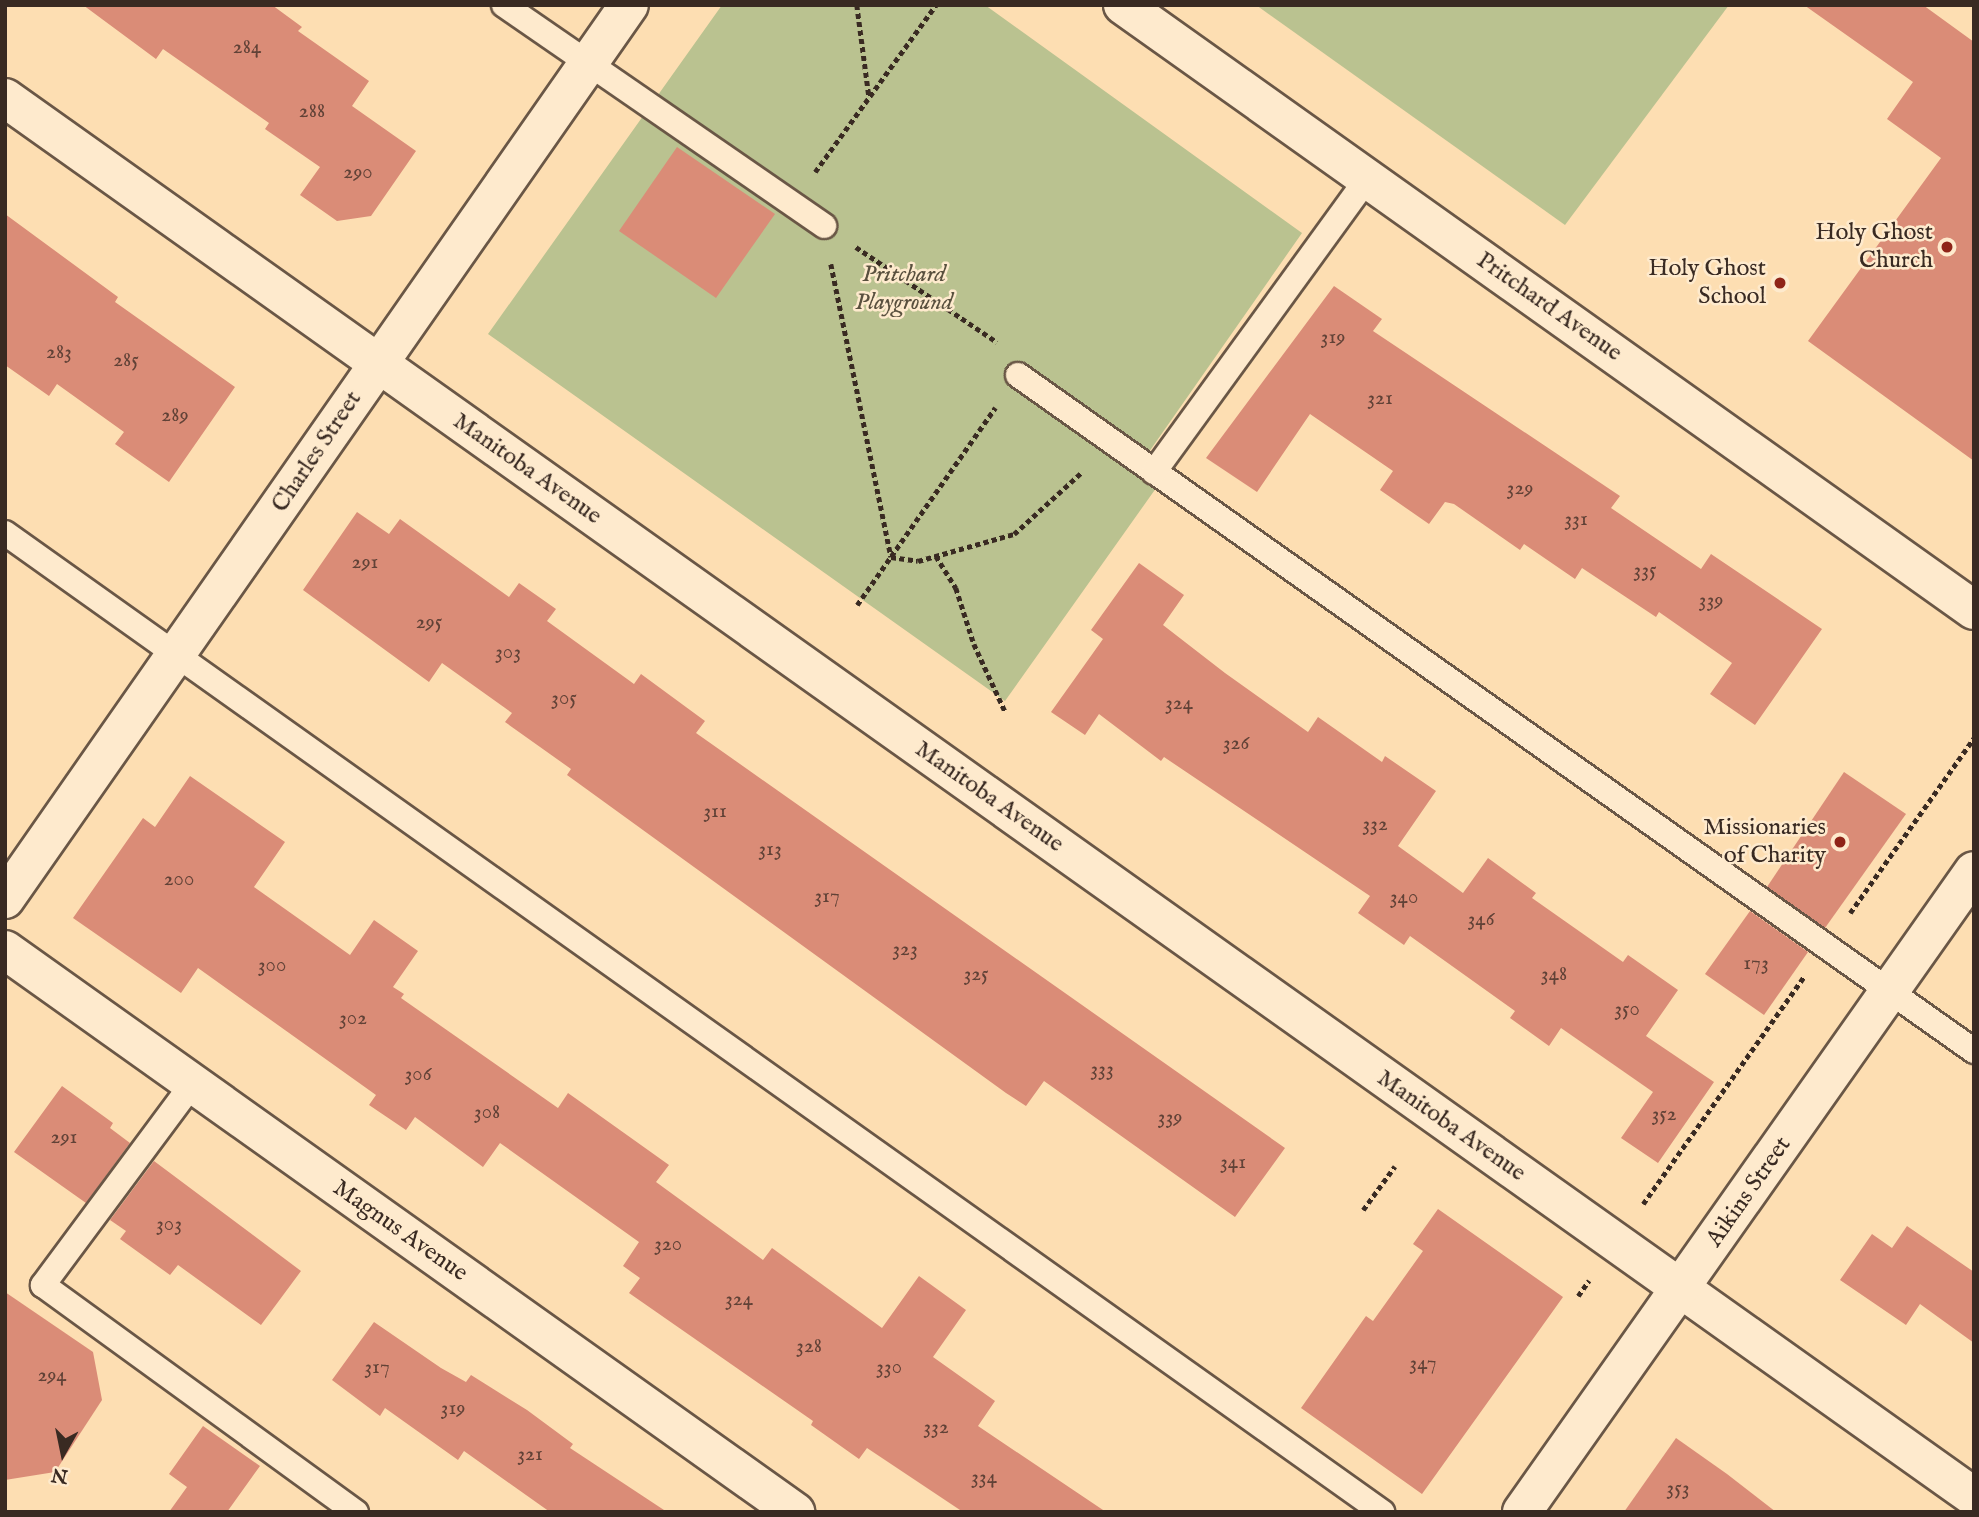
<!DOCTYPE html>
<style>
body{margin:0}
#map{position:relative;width:1979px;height:1517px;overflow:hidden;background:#fddeb2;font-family:"IM FELL English",serif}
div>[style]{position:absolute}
.green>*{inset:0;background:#bac290}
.building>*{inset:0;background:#da8c77}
.path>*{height:4.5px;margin-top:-2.25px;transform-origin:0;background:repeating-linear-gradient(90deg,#392a22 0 5px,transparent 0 8.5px)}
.roads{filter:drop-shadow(2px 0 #6a5746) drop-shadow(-2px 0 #6a5746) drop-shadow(0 2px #6a5746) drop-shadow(0 -2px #6a5746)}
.service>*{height:24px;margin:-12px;padding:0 12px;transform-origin:12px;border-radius:12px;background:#feeacd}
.minor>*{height:38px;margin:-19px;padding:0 19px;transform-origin:19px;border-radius:19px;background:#feeacd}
.dots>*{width:19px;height:19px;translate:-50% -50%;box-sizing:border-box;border:4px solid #feeacd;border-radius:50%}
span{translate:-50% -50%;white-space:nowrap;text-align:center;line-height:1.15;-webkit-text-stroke:5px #feeacd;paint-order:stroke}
.number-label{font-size:21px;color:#614237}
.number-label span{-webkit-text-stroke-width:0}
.poi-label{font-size:24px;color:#392a22}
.right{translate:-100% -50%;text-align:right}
.park-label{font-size:24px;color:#59503e;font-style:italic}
.street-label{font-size:24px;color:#392a22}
.frame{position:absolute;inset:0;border:7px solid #392a22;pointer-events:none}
.north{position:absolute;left:28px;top:1419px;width:70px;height:70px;-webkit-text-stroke:5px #feeacd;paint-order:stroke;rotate:189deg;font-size:19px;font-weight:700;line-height:28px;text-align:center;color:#392a22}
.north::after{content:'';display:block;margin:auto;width:24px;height:32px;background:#392a22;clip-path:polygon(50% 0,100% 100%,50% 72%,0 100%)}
</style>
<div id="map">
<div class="green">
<div style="clip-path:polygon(722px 5px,985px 5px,1302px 233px,1137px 469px,1159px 484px,1005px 701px,488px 334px)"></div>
<div style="clip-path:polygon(1256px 5px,1729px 5px,1565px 225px)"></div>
</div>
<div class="building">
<div style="clip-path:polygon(83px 5px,272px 5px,302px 27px,298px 31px,369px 81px,352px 106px,416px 151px,371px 216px,337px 221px,300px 195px,320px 167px,265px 129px,269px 123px,163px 49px,156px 59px)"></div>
<div style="clip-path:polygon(1804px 5px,1923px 5px,1974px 42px,1974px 461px,1808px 341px,1941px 158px,1887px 119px,1913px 82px)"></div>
<div style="clip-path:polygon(677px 147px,775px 214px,716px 298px,619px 231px)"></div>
<div style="clip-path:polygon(5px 214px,118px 297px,115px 302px,235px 387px,169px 482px,115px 444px,124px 432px,57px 384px,49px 396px,5px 365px)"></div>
<div style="clip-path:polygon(1334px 286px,1382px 319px,1373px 331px,1620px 496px,1611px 508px,1701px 569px,1711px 554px,1822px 629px,1755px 725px,1710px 694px,1732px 663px,1659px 612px,1656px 617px,1582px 568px,1575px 579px,1524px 544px,1520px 550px,1454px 504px,1445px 502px,1429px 524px,1380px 490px,1393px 471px,1310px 414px,1257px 492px,1206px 458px)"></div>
<div style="clip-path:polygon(357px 512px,389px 534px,400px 519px,509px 597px,519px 583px,556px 609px,547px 621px,634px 684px,641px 674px,705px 721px,696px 733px,1285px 1148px,1235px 1217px,1044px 1081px,1026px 1106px,1006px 1093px,567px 775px,571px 769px,505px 722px,512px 713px,442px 663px,429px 682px,303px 590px)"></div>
<div style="clip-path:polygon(1139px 563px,1184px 595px,1163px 625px,1225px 673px,1308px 732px,1318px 717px,1382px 762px,1385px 756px,1436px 791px,1398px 846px,1463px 893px,1488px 858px,1536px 893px,1532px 898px,1623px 962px,1628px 955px,1678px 990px,1646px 1036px,1714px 1082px,1658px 1163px,1621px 1138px,1653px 1092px,1561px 1028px,1549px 1046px,1510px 1018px,1515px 1011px,1410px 936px,1404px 945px,1358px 913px,1370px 896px,1164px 757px,1161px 761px,1099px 714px,1085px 735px,1051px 712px,1103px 639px,1091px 630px)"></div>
<div style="clip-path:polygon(1844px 772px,1906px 814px,1825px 928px,1767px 887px)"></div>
<div style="clip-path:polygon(190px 776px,285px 842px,254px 887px,350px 955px,374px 920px,418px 951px,393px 987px,404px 994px,401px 998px,558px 1108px,568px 1093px,669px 1165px,656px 1182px,763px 1260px,772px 1248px,882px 1328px,919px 1276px,966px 1310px,933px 1357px,995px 1401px,978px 1426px,1106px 1512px,963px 1512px,867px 1448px,859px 1459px,811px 1425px,813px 1421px,629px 1293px,640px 1278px,623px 1266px,639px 1242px,500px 1143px,483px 1167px,415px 1117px,406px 1130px,369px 1105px,376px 1095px,198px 968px,181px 993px,73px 918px,143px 818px,155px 827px)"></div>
<div style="clip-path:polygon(1750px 911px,1808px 952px,1764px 1015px,1705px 974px)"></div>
<div style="clip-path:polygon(62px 1086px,113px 1123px,110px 1128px,130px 1143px,86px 1203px,14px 1152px)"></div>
<div style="clip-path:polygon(154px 1161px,301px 1271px,261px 1325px,178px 1265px,170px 1275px,120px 1239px,126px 1231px,110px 1220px)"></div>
<div style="clip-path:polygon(1438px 1209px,1563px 1297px,1422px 1494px,1301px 1408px,1366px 1316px,1373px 1321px,1423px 1251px,1413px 1244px)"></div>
<div style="clip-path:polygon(1907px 1226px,1974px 1272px,1974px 1343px,1920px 1304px,1906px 1325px,1840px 1280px,1872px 1234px,1892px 1248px)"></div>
<div style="clip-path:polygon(5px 1292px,93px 1352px,102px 1400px,55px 1472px,5px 1480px)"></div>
<div style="clip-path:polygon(374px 1322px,441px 1368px,466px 1382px,471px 1375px,527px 1410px,573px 1444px,570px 1448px,667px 1512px,550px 1512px,464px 1451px,458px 1460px,385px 1408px,380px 1416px,332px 1380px)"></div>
<div style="clip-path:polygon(203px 1426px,260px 1466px,227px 1512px,169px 1512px,187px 1487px,169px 1474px)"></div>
<div style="clip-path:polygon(1676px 1438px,1727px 1474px,1776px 1512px,1624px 1512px)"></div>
</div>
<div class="path">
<div style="left:857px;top:5px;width:92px;rotate:82.5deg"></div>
<div style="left:815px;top:172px;width:206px;rotate:-54.1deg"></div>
<div style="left:856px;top:247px;width:170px;rotate:34deg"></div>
<div style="left:831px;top:264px;width:299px;rotate:78.4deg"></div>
<div style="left:891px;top:557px;width:27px;rotate:8deg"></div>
<div style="left:918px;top:561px;width:100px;rotate:-15.7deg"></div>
<div style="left:1014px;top:534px;width:93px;rotate:-42.4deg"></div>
<div style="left:936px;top:556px;width:38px;rotate:58deg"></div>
<div style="left:956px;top:588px;width:59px;rotate:72.2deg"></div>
<div style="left:974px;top:644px;width:74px;rotate:65.2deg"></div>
<div style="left:857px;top:605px;width:241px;rotate:-55deg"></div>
<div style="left:1850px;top:913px;width:214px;rotate:-54.7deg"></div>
<div style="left:1643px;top:1204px;width:278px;rotate:-54.7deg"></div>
<div style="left:1363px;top:1210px;width:54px;rotate:-54deg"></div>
<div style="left:1578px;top:1296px;width:19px;rotate:-55deg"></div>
</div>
<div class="roads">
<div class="service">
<div style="left:504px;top:5px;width:389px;rotate:34.6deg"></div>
<div style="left:1018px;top:375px;width:1171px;rotate:35.26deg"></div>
<div style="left:1154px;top:472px;width:362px;rotate:-54deg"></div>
<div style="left:5px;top:533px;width:1690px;rotate:35.41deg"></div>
<div style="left:193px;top:1083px;width:252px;rotate:126.6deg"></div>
<div style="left:43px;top:1285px;width:387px;rotate:36deg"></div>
</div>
<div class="minor">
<div style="left:1123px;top:5px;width:1044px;rotate:35.41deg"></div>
<div style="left:5px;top:98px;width:2415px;rotate:35.39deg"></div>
<div style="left:5px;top:899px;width:1090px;rotate:-55.09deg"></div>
<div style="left:5px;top:950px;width:970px;rotate:35.43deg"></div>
<div style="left:1522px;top:1512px;width:784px;rotate:-54.81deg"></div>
</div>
</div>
<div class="dots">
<div style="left:1947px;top:247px;background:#8f2418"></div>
<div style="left:1780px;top:283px;background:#8f2418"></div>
<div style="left:1840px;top:842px;background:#8f2418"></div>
</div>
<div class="number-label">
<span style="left:247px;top:48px">284</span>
<span style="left:312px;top:112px">288</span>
<span style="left:358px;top:173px">290</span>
<span style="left:1333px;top:338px">319</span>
<span style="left:59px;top:353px">283</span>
<span style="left:126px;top:361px">285</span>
<span style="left:1380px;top:399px">321</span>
<span style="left:175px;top:416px">289</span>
<span style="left:1520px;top:489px">329</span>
<span style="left:1576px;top:520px">331</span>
<span style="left:365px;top:563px">291</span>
<span style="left:1645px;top:571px">335</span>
<span style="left:1711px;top:601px">339</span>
<span style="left:429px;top:623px">295</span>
<span style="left:508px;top:653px">303</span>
<span style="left:564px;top:699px">305</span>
<span style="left:1179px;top:704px">324</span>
<span style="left:1236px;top:744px">326</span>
<span style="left:715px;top:812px">311</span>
<span style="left:1375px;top:825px">332</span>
<span style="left:770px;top:850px">313</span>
<span style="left:179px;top:880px">200</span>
<span style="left:827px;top:897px">317</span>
<span style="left:1404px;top:898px">340</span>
<span style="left:1481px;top:920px">346</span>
<span style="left:905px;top:950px">323</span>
<span style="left:1756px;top:964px">173</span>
<span style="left:272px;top:966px">300</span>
<span style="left:976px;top:975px">325</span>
<span style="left:1554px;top:975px">348</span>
<span style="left:1627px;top:1010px">350</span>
<span style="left:353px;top:1019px">302</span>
<span style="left:1102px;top:1070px">333</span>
<span style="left:418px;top:1075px">306</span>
<span style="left:487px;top:1113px">308</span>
<span style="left:1664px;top:1115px">352</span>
<span style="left:1170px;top:1118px">339</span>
<span style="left:64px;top:1138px">291</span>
<span style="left:1233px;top:1163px">341</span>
<span style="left:169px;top:1225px">303</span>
<span style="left:668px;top:1245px">320</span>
<span style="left:739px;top:1300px">324</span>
<span style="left:809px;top:1347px">328</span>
<span style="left:1423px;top:1364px">347</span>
<span style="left:377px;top:1368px">317</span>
<span style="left:889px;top:1368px">330</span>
<span style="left:52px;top:1376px">294</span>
<span style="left:453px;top:1409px">319</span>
<span style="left:936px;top:1428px">332</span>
<span style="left:530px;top:1455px">321</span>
<span style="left:984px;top:1478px">334</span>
<span style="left:1678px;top:1489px">353</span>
</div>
<div class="poi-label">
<span class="right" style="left:1933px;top:247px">Holy Ghost<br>Church</span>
<span class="right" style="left:1766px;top:283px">Holy Ghost<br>School</span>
<span class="right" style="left:1826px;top:842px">Missionaries<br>of Charity</span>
</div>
<div class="park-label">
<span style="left:904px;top:289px">Pritchard<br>Playground</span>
</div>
<div class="street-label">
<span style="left:1549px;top:307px;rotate:35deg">Pritchard Avenue</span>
<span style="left:317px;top:452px;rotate:-56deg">Charles Street</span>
<span style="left:527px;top:469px;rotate:35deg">Manitoba Avenue</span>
<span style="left:989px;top:797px;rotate:35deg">Manitoba Avenue</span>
<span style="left:1451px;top:1126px;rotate:35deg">Manitoba Avenue</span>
<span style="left:1749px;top:1192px;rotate:-55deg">Aikins Street</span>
<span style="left:400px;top:1231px;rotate:35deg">Magnus Avenue</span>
</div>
<div class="frame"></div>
<div class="north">N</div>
</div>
